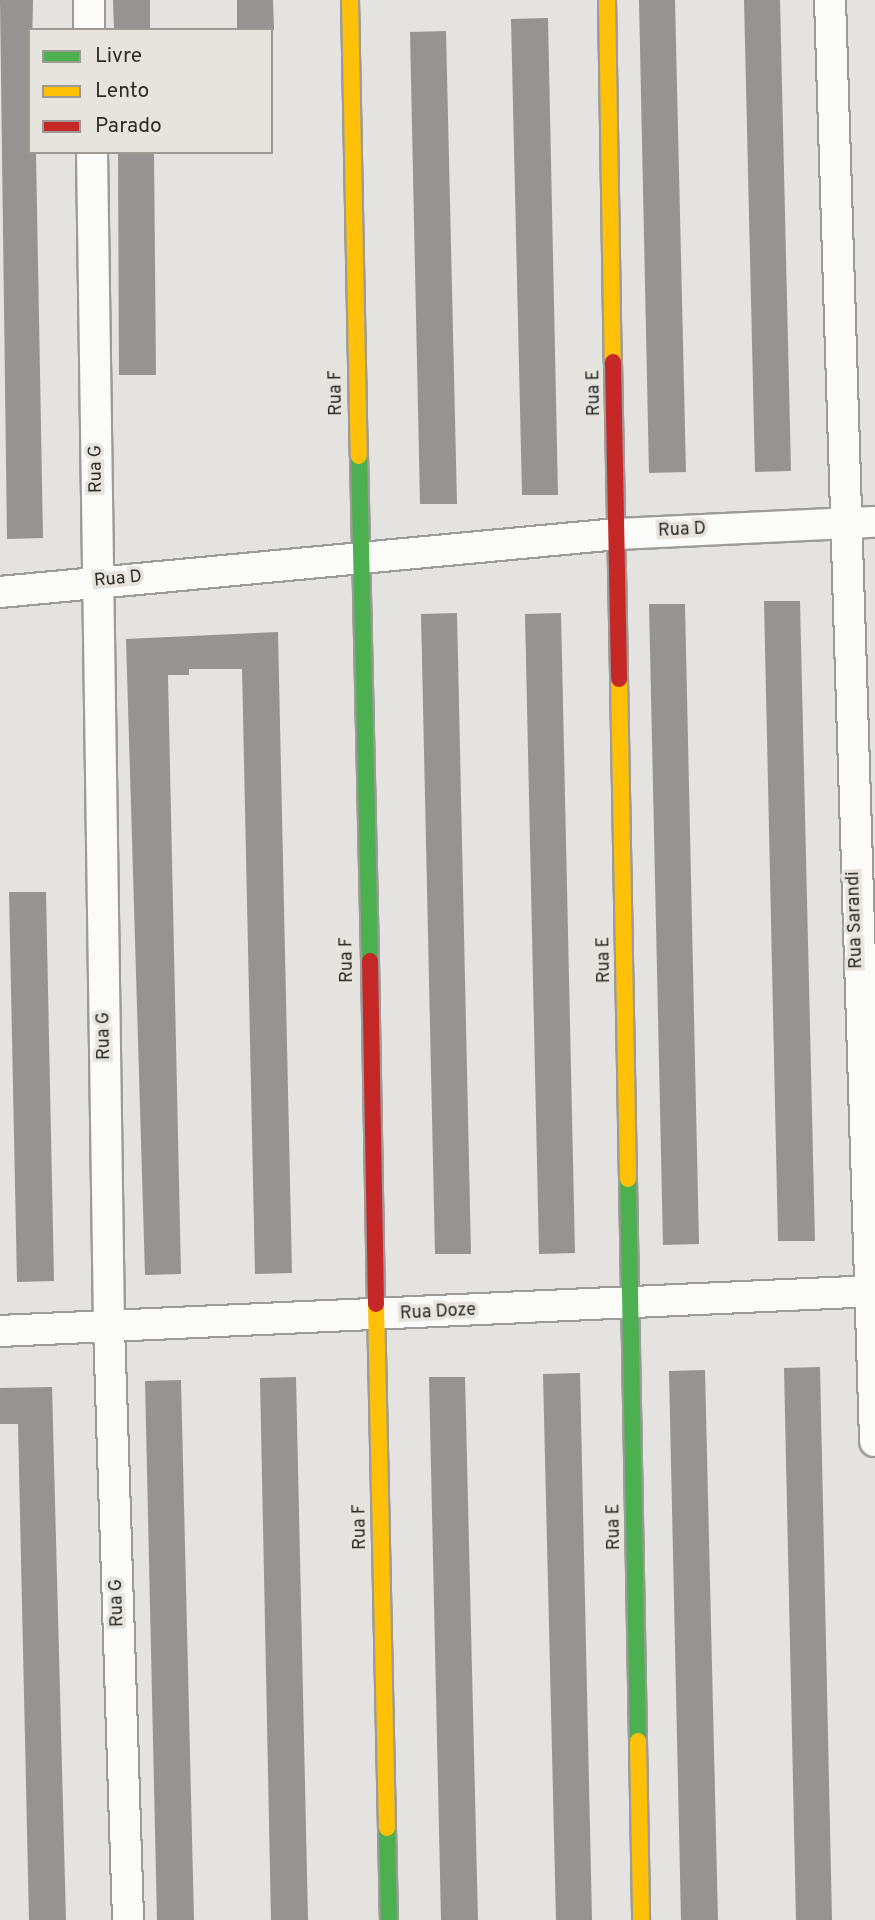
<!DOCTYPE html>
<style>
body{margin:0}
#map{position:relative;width:875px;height:1920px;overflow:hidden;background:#e5e3e0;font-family:Overpass,sans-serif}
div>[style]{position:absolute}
.building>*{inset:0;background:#969492}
.roads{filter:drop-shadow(2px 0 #9c9b99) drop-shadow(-2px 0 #9c9b99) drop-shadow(0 2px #9c9b99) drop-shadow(0 -2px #9c9b99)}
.street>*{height:30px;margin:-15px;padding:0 15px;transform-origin:15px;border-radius:15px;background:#fbfbfa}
.fast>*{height:16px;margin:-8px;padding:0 8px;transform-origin:8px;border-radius:8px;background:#4caf50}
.slow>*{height:16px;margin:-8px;padding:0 8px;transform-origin:8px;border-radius:8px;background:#ffc107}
.jam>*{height:16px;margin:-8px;padding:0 8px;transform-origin:8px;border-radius:8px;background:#c62828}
span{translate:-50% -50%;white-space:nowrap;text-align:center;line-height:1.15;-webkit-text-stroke:7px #e7e3de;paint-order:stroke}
.street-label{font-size:18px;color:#2d2c29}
.legend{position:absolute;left:28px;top:28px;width:245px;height:126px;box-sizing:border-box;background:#e7e3de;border:2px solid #9d9a96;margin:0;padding:9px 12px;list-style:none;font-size:21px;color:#2d2c29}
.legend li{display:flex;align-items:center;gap:14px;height:35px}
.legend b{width:35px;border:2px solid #9d9a96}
</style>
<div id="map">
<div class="building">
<div style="clip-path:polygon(0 0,33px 0,30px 152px,36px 152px,43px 538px,7px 539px)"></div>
<div style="clip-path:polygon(113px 0,150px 0,150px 30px,114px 30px)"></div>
<div style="clip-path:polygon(237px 0,273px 0,274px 30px,237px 30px)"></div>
<div style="clip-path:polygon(639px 0,675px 0,686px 472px,649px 473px)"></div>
<div style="clip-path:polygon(744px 0,780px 0,791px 471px,755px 472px)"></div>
<div style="clip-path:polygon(548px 18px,558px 495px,522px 495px,511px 19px)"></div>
<div style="clip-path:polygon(446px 31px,457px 504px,420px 504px,410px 32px)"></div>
<div style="clip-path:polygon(118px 152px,154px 152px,156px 375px,119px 375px)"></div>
<div style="clip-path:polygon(764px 601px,800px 601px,815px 1241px,778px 1241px)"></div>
<div style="clip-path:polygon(649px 604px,685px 604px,699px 1244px,663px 1245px)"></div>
<div style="clip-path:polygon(457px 613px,471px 1254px,435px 1254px,421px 614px)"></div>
<div style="clip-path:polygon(561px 613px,575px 1253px,539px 1254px,525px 614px)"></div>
<div style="clip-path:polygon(278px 632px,292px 1273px,255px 1274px,242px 669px,189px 669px,189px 675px,168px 675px,181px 1274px,145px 1275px,126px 639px)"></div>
<div style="clip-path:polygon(9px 892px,46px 892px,54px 1281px,17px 1282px)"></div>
<div style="clip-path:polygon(820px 1367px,832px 1920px,796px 1920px,784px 1368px)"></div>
<div style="clip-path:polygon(705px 1370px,718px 1920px,681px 1920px,669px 1371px)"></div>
<div style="clip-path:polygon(580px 1373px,592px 1920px,556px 1920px,543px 1374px)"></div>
<div style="clip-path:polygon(296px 1377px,308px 1920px,271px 1920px,260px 1378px)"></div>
<div style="clip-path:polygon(429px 1377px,465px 1377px,478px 1920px,441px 1920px)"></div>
<div style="clip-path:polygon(181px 1380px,194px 1920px,157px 1920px,145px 1381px)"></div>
<div style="clip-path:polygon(52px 1387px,66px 1920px,29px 1920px,18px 1424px,0 1424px,0 1388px)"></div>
</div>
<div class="roads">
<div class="street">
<div style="left:89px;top:0;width:30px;rotate:90deg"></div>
<div style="left:830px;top:0;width:1442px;rotate:88.21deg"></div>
<div style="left:92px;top:152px;width:1175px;rotate:89.17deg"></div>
<div style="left:109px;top:1327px;width:593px;rotate:88.16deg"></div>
<div style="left:0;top:592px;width:620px;rotate:-5.37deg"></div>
<div style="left:617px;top:534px;width:258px;rotate:-2.7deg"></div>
<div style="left:0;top:1331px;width:876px;rotate:-2.62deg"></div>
</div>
<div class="fast">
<div style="left:359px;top:456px;width:505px;rotate:88.75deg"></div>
<div style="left:628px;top:1179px;width:562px;rotate:88.98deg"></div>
<div style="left:387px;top:1828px;width:92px;rotate:88.8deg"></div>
</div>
<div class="slow">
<div style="left:350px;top:0;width:456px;rotate:88.9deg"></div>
<div style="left:607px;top:0;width:362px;rotate:89.1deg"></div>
<div style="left:619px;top:679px;width:500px;rotate:88.97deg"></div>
<div style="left:376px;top:1304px;width:524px;rotate:88.8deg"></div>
<div style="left:638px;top:1741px;width:179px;rotate:89deg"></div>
</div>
<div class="jam">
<div style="left:613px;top:362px;width:317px;rotate:88.9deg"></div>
<div style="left:370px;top:961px;width:343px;rotate:89deg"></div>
</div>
</div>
<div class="street-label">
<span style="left:337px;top:393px;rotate:-91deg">Rua F</span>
<span style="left:595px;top:393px;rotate:-91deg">Rua E</span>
<span style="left:97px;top:469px;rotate:-91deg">Rua G</span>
<span style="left:682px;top:531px;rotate:-3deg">Rua D</span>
<span style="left:118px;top:580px;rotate:-5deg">Rua D</span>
<span style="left:856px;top:920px;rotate:-92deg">Rua Sarandi</span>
<span style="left:348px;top:960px;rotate:-91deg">Rua F</span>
<span style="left:605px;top:960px;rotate:-91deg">Rua E</span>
<span style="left:105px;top:1036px;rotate:-91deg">Rua G</span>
<span style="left:438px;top:1313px;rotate:-3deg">Rua Doze</span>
<span style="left:361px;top:1527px;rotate:-91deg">Rua F</span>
<span style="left:615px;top:1527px;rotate:-91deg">Rua E</span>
<span style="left:118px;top:1603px;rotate:-92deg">Rua G</span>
</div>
<ul class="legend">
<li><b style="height:9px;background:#4caf50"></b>Livre</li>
<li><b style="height:9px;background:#ffc107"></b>Lento</li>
<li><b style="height:9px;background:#c62828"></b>Parado</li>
</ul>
</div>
